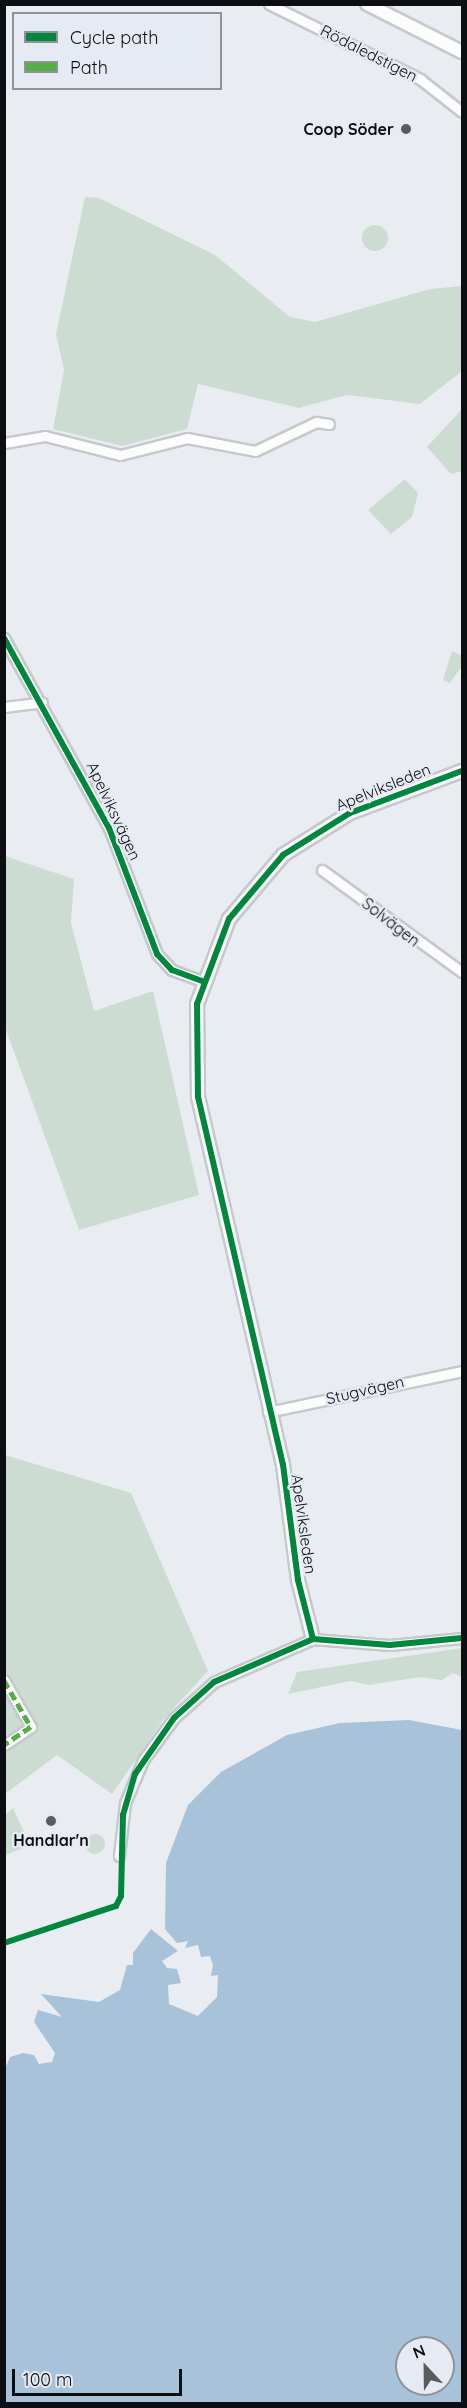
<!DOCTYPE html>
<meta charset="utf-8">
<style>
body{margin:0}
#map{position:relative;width:467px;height:2408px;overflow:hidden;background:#e9ecf0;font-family:Quicksand,sans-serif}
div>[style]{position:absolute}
.green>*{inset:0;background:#cddcd3}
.round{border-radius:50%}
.water>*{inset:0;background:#a8c2d9}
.roads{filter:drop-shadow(2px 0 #c6c9cc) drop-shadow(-2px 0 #c6c9cc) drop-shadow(0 2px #c6c9cc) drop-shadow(0 -2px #c6c9cc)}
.minor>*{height:9px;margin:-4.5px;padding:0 4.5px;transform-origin:4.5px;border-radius:4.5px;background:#fcfcfd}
.tertiary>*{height:12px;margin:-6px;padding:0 6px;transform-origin:6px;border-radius:6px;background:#fcfcfd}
.quiet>*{height:4.5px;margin-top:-2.25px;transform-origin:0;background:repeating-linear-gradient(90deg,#54b044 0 9px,transparent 0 13.5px)}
.cycleway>*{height:6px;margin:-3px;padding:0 3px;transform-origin:3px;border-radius:3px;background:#00873e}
.dots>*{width:16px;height:16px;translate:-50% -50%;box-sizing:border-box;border:3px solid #e6ebf3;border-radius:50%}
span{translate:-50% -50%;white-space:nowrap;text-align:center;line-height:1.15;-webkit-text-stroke:5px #e6ebf3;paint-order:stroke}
.street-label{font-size:16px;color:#0c0e11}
.poi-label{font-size:16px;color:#0c0e11;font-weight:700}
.right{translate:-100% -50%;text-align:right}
.frame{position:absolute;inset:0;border:6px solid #0c0e11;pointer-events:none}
.legend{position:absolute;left:12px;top:12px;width:210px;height:78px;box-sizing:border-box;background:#e6ebf3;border:2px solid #8f9399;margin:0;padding:8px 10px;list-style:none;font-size:18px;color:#0c0e11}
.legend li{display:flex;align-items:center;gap:12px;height:30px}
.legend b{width:30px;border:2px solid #8f9399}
.north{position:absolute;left:395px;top:2336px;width:60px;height:60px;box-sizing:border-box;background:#e6ebf3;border:2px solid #8f9399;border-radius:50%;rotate:338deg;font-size:16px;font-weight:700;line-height:24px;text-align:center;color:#0c0e11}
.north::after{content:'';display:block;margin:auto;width:21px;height:27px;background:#595c5f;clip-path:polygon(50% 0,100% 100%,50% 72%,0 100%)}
.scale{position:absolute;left:12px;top:2369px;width:170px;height:27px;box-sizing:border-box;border:3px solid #0c0e11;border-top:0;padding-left:8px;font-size:18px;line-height:21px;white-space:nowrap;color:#0c0e11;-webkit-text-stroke:4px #e6ebf3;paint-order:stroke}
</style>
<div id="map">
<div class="green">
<div style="clip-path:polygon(85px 197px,99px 198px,215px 255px,290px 317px,315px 322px,430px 289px,462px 286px,462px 371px,420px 404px,347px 395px,299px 408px,198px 384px,187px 429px,122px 446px,53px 429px,64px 370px,56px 334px)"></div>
<div class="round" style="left:362px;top:225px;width:26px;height:26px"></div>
<div style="clip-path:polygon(462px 409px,462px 471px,451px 474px,427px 447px)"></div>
<div style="clip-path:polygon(405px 479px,418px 493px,412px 517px,391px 534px,368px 510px)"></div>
<div style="clip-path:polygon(452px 651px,462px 656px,462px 666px,450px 683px,443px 680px)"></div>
<div style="clip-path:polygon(5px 856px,74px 879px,71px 923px,94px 1011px,153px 991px,199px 1195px,79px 1230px,5px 1027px)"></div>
<div style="clip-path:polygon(5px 1455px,131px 1493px,208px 1671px,163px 1720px,112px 1794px,57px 1755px,5px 1794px)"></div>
<div style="clip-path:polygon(462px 1648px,462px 1677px,453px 1673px,442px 1680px,420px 1677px,369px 1685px,350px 1681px,288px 1694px,297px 1672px)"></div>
<div style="clip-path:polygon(13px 1808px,30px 1845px,5px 1855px,5px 1815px)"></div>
<div class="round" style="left:85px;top:1834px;width:20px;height:20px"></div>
</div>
<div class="water">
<div style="clip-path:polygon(evenodd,409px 1720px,462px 1730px,462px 2403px,5px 2403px,5px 2069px,10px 2057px,23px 2053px,34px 2055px,39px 2064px,52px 2062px,55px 2053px,34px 2022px,38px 2010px,62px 2017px,41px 1994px,99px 2002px,120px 1990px,127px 1965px,133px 1965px,133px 1953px,151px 1929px,178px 1951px,162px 1961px,167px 1968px,177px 1969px,181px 1983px,168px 1985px,169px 2004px,198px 2016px,217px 1997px,218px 1975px,211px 1976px,213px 1965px,210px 1956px,201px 1957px,198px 1945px,185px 1948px,188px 1941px,177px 1943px,165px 1929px,166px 1863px,188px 1805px,221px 1772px,287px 1735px,340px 1723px,409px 1720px,407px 2348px,443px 2348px,443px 2384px,407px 2384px,407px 2348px)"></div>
</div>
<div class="roads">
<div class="minor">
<div style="left:269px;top:4px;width:169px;rotate:26.4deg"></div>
<div style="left:420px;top:79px;width:53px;rotate:38.2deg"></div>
<div style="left:4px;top:443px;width:42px;rotate:-9.7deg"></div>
<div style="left:45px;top:436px;width:77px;rotate:14.2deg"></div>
<div style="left:120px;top:455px;width:69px;rotate:-14.2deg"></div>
<div style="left:187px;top:438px;width:69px;rotate:10.8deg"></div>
<div style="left:255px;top:451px;width:68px;rotate:-25.4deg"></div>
<div style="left:316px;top:422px;width:13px;rotate:9deg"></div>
<div style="left:4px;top:638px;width:217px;rotate:61.1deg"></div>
<div style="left:109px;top:828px;width:135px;rotate:69.1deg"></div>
<div style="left:157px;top:954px;width:22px;rotate:47deg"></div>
<div style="left:172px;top:970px;width:32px;rotate:20deg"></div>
<div style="left:4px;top:707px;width:38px;rotate:-7deg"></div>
<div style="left:322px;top:870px;width:173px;rotate:36.1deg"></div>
<div style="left:268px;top:1412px;width:198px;rotate:-11.9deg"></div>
<div style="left:4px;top:1680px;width:54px;rotate:60.1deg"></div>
<div style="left:31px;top:1727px;width:32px;rotate:146deg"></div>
<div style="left:119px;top:1856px;width:53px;rotate:-83.5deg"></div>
<div style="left:125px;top:1803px;width:47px;rotate:-67.3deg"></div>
<div style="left:143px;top:1760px;width:52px;rotate:-53.6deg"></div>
<div style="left:174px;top:1718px;width:54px;rotate:-42deg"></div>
<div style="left:214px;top:1682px;width:108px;rotate:-23.5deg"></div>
<div style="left:313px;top:1639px;width:77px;rotate:4.5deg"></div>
<div style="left:390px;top:1645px;width:72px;rotate:-5.6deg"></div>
</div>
<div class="tertiary">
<div style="left:367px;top:4px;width:106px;rotate:26.8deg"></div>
<div style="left:313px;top:1639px;width:61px;rotate:-104.3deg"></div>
<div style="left:298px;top:1580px;width:116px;rotate:-97.4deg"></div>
<div style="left:283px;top:1465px;width:378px;rotate:-103deg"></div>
<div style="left:198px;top:1097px;width:93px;rotate:-90.6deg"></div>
<div style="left:197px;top:1004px;width:91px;rotate:-69.4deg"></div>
<div style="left:229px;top:919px;width:84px;rotate:-49.8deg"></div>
<div style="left:283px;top:855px;width:79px;rotate:-32.1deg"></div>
<div style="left:350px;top:813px;width:120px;rotate:-20.6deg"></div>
</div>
</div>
<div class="quiet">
<div style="left:4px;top:1680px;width:54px;rotate:60.1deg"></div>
<div style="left:31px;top:1727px;width:32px;rotate:146deg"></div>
</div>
<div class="cycleway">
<div style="left:4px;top:638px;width:217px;rotate:61.1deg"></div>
<div style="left:109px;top:828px;width:135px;rotate:69.1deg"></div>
<div style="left:157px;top:954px;width:22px;rotate:47deg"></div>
<div style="left:172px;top:970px;width:32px;rotate:20deg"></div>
<div style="left:313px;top:1639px;width:61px;rotate:-104.3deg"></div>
<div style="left:298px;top:1580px;width:116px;rotate:-97.4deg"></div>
<div style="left:283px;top:1465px;width:378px;rotate:-103deg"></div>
<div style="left:198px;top:1097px;width:93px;rotate:-90.6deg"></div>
<div style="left:197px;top:1004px;width:91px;rotate:-69.4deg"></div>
<div style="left:229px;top:919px;width:84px;rotate:-49.8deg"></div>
<div style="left:283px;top:855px;width:79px;rotate:-32.1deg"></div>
<div style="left:350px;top:813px;width:120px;rotate:-20.6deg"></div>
<div style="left:4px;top:1943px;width:118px;rotate:-18.3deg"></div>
<div style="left:116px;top:1906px;width:11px;rotate:-63deg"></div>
<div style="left:121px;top:1896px;width:81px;rotate:-88.6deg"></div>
<div style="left:123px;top:1815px;width:43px;rotate:-73.7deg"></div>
<div style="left:135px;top:1774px;width:68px;rotate:-55.1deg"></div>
<div style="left:174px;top:1718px;width:54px;rotate:-42deg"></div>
<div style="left:214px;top:1682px;width:108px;rotate:-23.5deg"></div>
<div style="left:313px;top:1639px;width:77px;rotate:4.5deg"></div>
<div style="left:390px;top:1645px;width:72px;rotate:-5.6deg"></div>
</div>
<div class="dots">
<div style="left:406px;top:129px;background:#595c5f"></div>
<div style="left:51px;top:1821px;background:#595c5f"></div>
</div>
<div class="street-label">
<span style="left:369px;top:53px;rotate:27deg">Rödaledstigen</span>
<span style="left:383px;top:787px;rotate:-22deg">Apelviksleden</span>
<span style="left:114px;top:811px;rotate:65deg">Apelviksvägen</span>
<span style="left:391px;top:922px;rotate:38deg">Solvägen</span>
<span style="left:365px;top:1390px;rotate:-13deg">Stugvägen</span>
<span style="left:304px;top:1524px;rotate:82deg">Apelviksleden</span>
</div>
<div class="poi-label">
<span class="right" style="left:394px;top:129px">Coop Söder</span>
<span style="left:51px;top:1840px">Handlar'n</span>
</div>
<div class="frame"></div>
<ul class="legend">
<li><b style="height:8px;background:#00873e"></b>Cycle path</li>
<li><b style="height:8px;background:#54b044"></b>Path</li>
</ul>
<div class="north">N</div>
<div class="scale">100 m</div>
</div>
